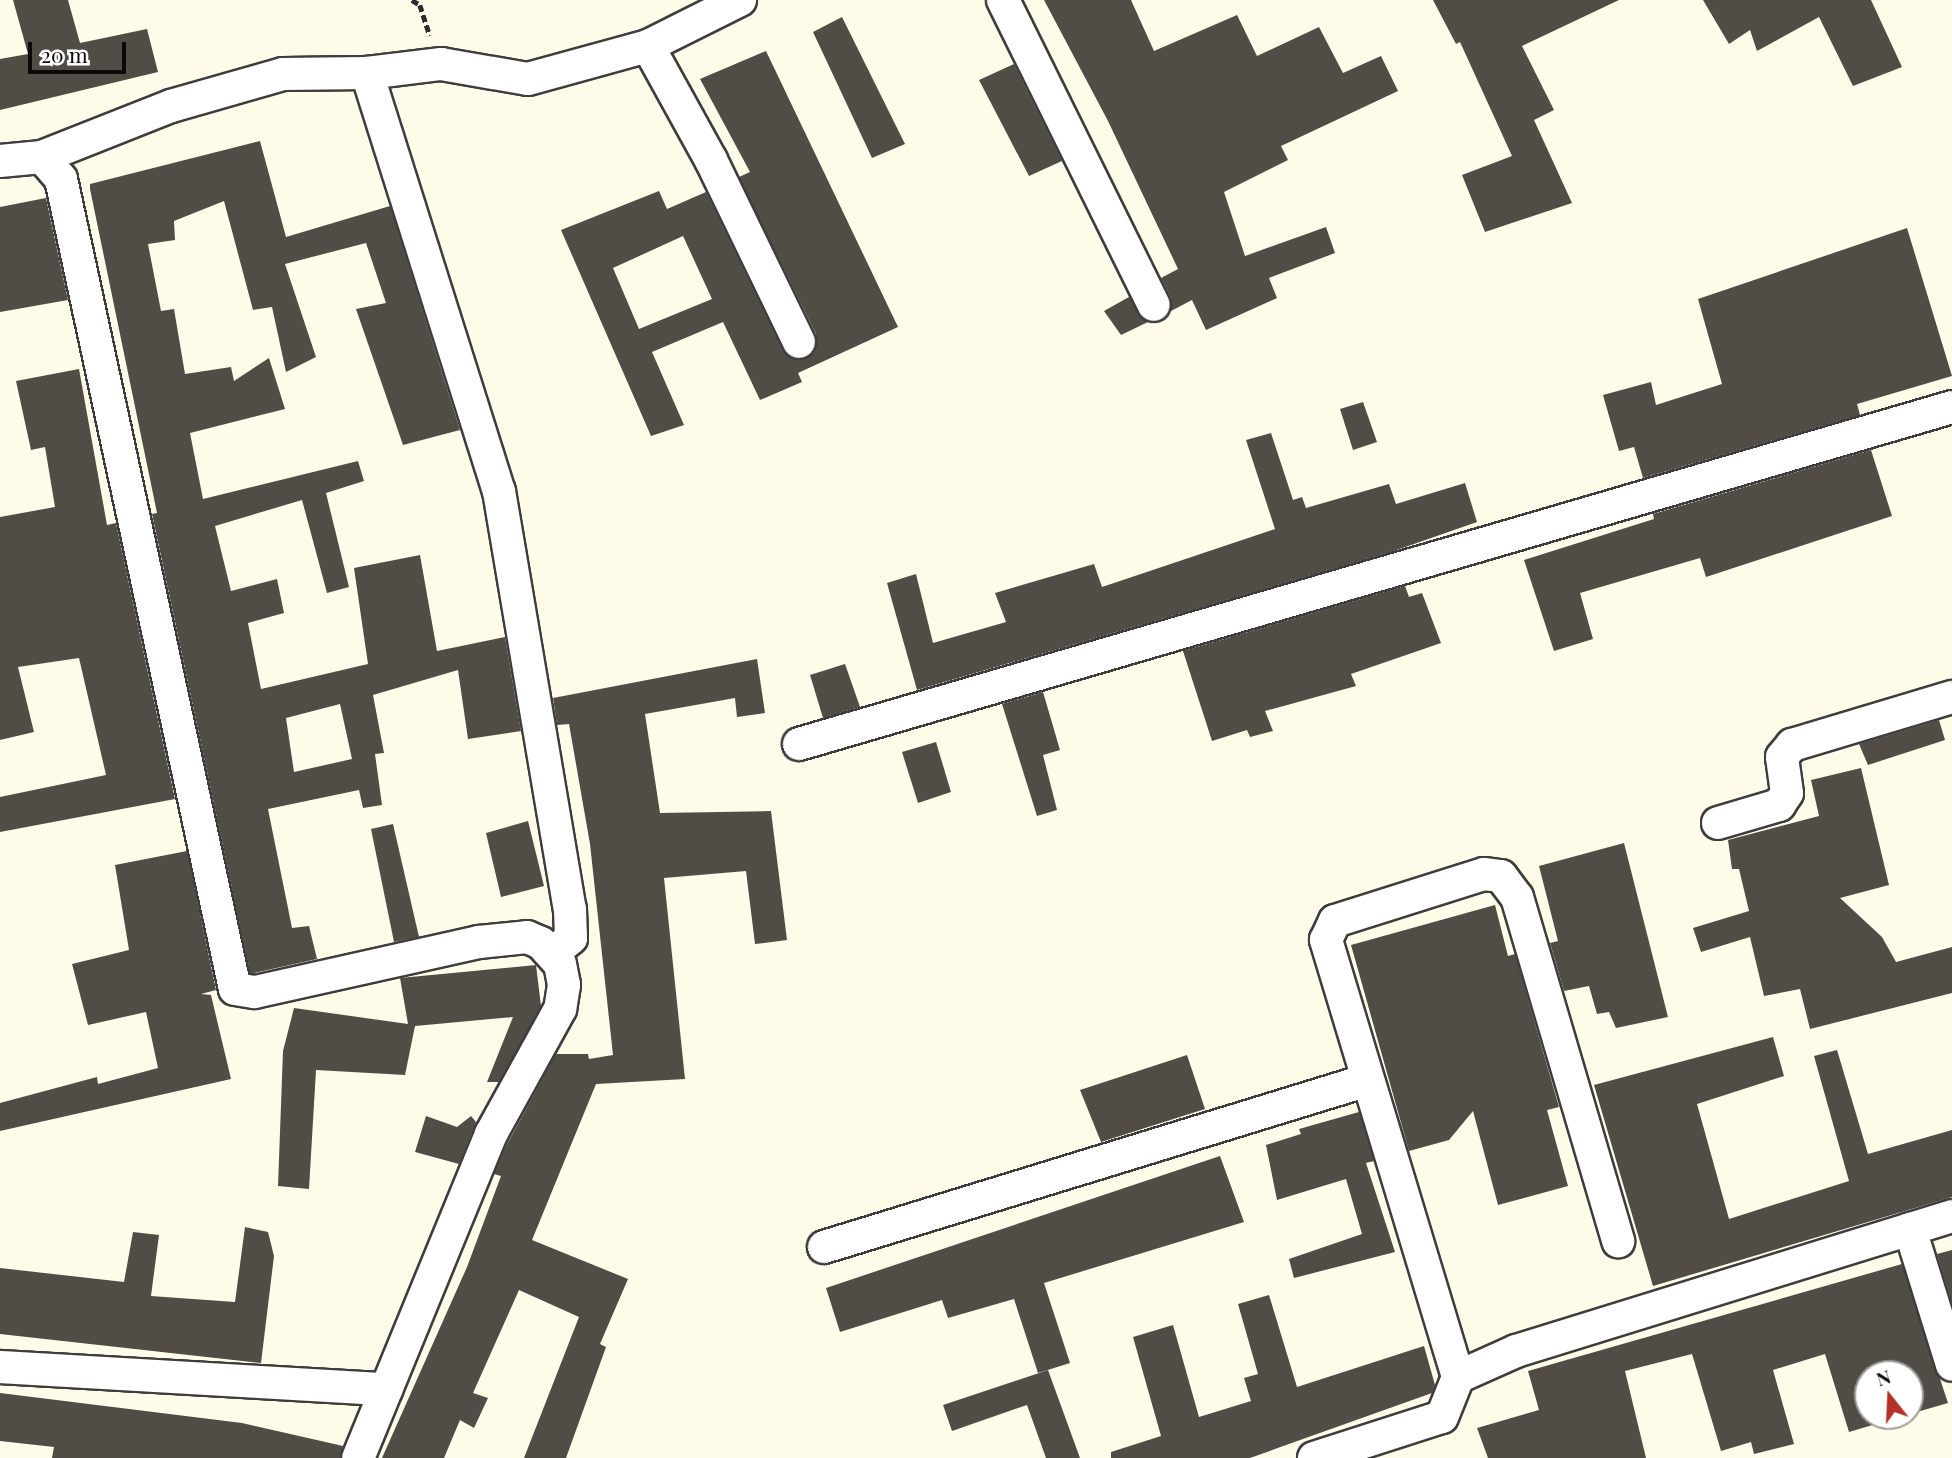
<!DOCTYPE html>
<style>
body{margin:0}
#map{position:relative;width:1952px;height:1458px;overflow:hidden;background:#fefce8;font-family:"Playfair Display",serif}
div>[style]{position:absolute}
.building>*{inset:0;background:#524c47}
.path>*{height:4.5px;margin-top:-2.25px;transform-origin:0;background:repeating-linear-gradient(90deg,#2c2c2c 0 7px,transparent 0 10.5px)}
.roads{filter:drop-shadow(2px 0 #3d3d3d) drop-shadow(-2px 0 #3d3d3d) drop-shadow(0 2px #3d3d3d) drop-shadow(0 -2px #3d3d3d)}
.minor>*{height:32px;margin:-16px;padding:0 16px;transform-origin:16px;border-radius:16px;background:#fff}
span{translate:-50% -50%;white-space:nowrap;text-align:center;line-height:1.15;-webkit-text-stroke:7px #fff;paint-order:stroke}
.north{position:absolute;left:1854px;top:1360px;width:70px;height:70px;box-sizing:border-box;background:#fff;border:2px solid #9d9d9d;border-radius:50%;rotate:342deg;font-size:19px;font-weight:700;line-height:28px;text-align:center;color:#0a0a0a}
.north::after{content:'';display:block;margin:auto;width:24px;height:32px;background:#b33129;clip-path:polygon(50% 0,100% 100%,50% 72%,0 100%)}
.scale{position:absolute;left:28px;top:42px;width:98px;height:32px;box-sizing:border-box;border:4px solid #0a0a0a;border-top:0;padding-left:9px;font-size:21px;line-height:24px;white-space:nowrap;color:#0a0a0a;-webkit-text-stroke:5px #fff;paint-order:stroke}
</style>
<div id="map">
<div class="building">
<div style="clip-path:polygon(13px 0,68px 0,80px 43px,147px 29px,158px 72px,0 110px,0 59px,28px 54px)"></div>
<div style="clip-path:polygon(1044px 0,1131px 0,1154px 51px,1237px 15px,1257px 56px,1319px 27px,1343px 73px,1381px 56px,1398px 91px,1281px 146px,1288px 160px,1224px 192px,1245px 256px,1326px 227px,1335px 253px,1269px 278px,1277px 298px,1206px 330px,1192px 300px,1171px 311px,1171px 298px,1161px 278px,1178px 269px,1108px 121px)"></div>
<div style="clip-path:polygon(1433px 0,1619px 0,1522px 46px,1554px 110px,1534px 120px,1572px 203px,1485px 232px,1462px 175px,1512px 156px,1460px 42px,1456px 44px)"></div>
<div style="clip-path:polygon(1703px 0,1871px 0,1902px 67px,1853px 86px,1819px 17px,1757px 51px,1750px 30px,1729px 44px)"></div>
<div style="clip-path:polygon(842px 17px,905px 144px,872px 158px,813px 32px)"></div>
<div style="clip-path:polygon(evenodd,766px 51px,898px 327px,798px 373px,802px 382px,760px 400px,723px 322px,652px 352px,684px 425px,651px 436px,561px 230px,659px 191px,667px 209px,706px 192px,783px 351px,798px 360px,814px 353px,816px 334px,739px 177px,750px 172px,700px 79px,766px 51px,683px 236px,712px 299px,639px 329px,613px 268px,683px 236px)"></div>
<div style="clip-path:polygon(1014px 64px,1062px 161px,1029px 176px,979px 80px)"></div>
<div style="clip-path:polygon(evenodd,260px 141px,286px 237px,390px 206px,460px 430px,403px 445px,356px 309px,386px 303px,366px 243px,285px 264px,316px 357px,286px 372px,272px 307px,253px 310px,224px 201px,174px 221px,175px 240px,148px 244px,161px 311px,174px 309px,185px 374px,231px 367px,234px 381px,269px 358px,285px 409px,190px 433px,203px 499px,358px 461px,364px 481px,326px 493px,349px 587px,327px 593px,302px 500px,215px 526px,231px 591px,277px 579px,284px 613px,248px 623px,261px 689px,368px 664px,354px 568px,420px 555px,437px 651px,505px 637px,521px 731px,468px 739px,458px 670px,373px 695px,384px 753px,375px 754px,382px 805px,363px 808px,359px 790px,268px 809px,292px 928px,309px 926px,317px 959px,254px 973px,250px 973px,152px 514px,157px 513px,90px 189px,90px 184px,260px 141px,340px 704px,352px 759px,294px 772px,286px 718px,340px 704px)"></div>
<div style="clip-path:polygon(46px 198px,68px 300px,0 312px,0 207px)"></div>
<div style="clip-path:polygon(1907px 228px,1952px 376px,1857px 404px,1860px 415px,1643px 478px,1634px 447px,1619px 451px,1603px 395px,1651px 382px,1656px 405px,1722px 384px,1698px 299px)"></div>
<div style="clip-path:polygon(1129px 297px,1148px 322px,1121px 335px,1104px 311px)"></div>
<div style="clip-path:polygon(79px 369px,107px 525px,116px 523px,175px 799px,0 832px,0 797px,106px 775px,79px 658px,18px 667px,34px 732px,0 740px,0 517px,55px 507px,45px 447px,31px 450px,16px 381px)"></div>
<div style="clip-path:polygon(1363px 402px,1377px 442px,1353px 450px,1340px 409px)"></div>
<div style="clip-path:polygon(1271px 433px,1293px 500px,1302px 497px,1306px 508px,1389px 484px,1396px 504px,1465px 483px,1477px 522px,1391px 552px,917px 690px,887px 583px,916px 574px,933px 643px,1006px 622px,995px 593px,1094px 564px,1102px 587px,1275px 529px,1246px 440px)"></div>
<div style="clip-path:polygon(1871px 450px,1892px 516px,1706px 577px,1700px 558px,1580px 593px,1593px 639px,1554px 651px,1524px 560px,1654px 519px,1653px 514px)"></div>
<div style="clip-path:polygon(1405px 586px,1409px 597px,1422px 593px,1441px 643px,1351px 674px,1356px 686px,1265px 711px,1273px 731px,1250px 737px,1247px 730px,1212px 741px,1183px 651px)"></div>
<div style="clip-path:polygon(757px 659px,765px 713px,737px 717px,735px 698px,645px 714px,660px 813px,771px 811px,787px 940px,755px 944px,746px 871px,664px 878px,685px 1079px,596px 1084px,532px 1240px,628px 1279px,600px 1344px,606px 1347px,566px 1458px,524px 1458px,579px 1317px,519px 1290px,473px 1393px,488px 1398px,474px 1428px,460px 1420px,444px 1458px,382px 1458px,467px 1267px,501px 1176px,494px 1174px,505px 1148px,556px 1054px,588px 1054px,589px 1059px,613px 1055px,590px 844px,569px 724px,557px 725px,553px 698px)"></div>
<div style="clip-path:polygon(845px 664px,860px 707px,823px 718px,810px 675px)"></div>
<div style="clip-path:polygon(1043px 692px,1060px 750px,1043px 755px,1057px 810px,1037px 816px,1002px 704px)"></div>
<div style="clip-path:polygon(1939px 720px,1945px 740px,1868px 765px,1859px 744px)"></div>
<div style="clip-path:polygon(936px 742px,951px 792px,918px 803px,902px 752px)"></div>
<div style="clip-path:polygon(1861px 768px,1889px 885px,1840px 898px,1882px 937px,1896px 962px,1952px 947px,1952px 993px,1810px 1029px,1800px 989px,1764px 996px,1750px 937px,1701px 952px,1693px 928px,1749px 911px,1739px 869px,1732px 869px,1728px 840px,1819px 816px,1811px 780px)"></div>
<div style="clip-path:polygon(528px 821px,544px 886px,501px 897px,486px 833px)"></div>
<div style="clip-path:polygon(393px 824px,419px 937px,394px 942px,371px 829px)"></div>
<div style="clip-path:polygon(1624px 843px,1668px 1017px,1616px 1028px,1609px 1012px,1597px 1014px,1589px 986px,1564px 991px,1550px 943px,1558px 941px,1539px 866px)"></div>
<div style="clip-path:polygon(187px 851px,216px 990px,201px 994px,211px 995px,231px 1079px,0 1131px,0 1103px,97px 1077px,98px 1084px,158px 1068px,146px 1012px,88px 1025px,72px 964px,129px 950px,115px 865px)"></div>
<div style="clip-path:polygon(1495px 905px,1508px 956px,1515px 954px,1559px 1107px,1547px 1110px,1568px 1186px,1498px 1205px,1473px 1111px,1449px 1140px,1409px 1151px,1351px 945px)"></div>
<div style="clip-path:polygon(536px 965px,541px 1006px,499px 1082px,487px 1082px,513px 1017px,415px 1026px,405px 1075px,316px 1070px,309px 1189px,278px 1186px,283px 1051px,294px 1008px,408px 1024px,400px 978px)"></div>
<div style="clip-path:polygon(1773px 1037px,1784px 1076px,1697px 1104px,1729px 1219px,1849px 1181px,1814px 1056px,1837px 1050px,1868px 1154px,1952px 1130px,1952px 1197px,1653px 1286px,1594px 1085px)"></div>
<div style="clip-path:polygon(1187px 1055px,1205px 1109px,1101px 1142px,1080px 1090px)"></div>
<div style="clip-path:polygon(1359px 1112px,1374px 1161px,1366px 1163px,1395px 1252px,1294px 1278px,1289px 1259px,1362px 1234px,1346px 1179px,1277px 1200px,1266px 1145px,1301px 1134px,1299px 1129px)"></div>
<div style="clip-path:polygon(426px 1116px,457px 1127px,471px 1116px,476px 1122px,459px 1164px,415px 1152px)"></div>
<div style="clip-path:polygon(1220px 1156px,1244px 1222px,1044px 1283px,1070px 1363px,1038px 1373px,1014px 1299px,948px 1318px,942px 1300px,840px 1332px,826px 1288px)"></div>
<div style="clip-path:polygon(245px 1227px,268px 1232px,274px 1256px,261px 1363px,0 1334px,0 1268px,124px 1282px,133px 1232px,159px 1235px,151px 1296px,235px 1302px)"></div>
<div style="clip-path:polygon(1952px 1250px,1952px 1303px,1937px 1254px)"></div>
<div style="clip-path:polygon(1902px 1264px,1948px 1403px,1910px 1414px,1910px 1374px,1868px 1374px,1868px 1416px,1903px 1416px,1849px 1432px,1825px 1354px,1773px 1370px,1794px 1444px,1754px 1454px,1751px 1442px,1721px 1451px,1692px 1354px,1625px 1371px,1646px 1458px,1488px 1458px,1477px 1428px,1539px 1410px,1528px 1371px)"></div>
<div style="clip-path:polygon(1269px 1295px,1297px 1387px,1424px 1346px,1435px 1385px,1432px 1393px,1250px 1458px,1111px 1458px,1111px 1452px,1161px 1436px,1133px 1337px,1173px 1325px,1199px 1417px,1251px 1401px,1244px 1378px,1258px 1374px,1238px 1304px)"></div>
<div style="clip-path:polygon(1048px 1370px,1080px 1458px,1046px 1458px,1027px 1405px,952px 1431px,943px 1405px)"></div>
<div style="clip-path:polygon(0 1393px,242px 1423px,343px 1446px,340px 1458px,52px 1458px,54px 1447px,0 1441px)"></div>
</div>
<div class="path">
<div style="left:412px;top:0;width:9px;rotate:32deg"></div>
<div style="left:420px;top:5px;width:32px;rotate:72deg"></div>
</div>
<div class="roads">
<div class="minor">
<div style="left:1003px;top:0;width:340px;rotate:63.7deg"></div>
<div style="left:648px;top:46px;width:130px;rotate:61.1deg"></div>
<div style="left:711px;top:160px;width:202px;rotate:64.2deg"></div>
<div style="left:367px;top:73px;width:438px;rotate:72.5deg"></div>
<div style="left:499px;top:491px;width:424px;rotate:80.4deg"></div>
<div style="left:570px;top:909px;width:29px;rotate:88deg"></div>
<div style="left:571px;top:938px;width:23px;rotate:140deg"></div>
<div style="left:42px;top:157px;width:139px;rotate:-21.6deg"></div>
<div style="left:171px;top:106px;width:116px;rotate:-15.9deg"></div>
<div style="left:283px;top:74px;width:84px;rotate:-0.7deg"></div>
<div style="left:367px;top:73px;width:75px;rotate:-6.9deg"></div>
<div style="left:441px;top:64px;width:88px;rotate:9.8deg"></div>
<div style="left:528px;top:79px;width:124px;rotate:-15.4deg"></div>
<div style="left:648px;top:46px;width:103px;rotate:-26.6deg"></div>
<div style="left:0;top:161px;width:42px;rotate:-5.4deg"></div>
<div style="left:42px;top:157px;width:29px;rotate:49deg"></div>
<div style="left:61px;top:179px;width:828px;rotate:77.88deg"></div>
<div style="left:235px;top:989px;width:20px;rotate:9deg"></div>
<div style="left:255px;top:992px;width:230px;rotate:-12.6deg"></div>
<div style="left:479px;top:942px;width:48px;rotate:-5.9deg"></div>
<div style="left:527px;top:937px;width:15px;rotate:23deg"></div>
<div style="left:541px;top:943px;width:28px;rotate:48deg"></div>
<div style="left:560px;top:964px;width:21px;rotate:79deg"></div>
<div style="left:564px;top:985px;width:24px;rotate:99deg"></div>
<div style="left:560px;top:1009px;width:143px;rotate:118.9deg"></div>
<div style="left:491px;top:1134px;width:350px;rotate:112.3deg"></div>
<div style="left:799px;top:744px;width:1201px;rotate:-16.29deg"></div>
<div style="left:1718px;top:823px;width:64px;rotate:-16.4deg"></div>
<div style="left:1779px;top:805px;width:14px;rotate:-56deg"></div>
<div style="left:1787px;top:793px;width:36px;rotate:-98deg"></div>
<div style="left:1782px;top:757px;width:16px;rotate:-50deg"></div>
<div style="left:1792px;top:745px;width:167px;rotate:-16.7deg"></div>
<div style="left:1910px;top:1229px;width:142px;rotate:72.8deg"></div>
<div style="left:824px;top:1247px;width:569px;rotate:-17.07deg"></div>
<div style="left:0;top:1367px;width:387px;rotate:3.3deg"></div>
<div style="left:1458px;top:1377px;width:457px;rotate:-106.8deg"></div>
<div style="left:1326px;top:940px;width:21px;rotate:-65deg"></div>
<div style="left:1335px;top:921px;width:156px;rotate:-17.5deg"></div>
<div style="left:1484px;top:874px;width:17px;rotate:7deg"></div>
<div style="left:1501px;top:876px;width:26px;rotate:53deg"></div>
<div style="left:1517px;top:897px;width:359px;rotate:73.6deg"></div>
<div style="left:1314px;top:1458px;width:134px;rotate:-17.8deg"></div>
<div style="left:1442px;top:1417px;width:43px;rotate:-68.2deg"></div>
<div style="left:1458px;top:1377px;width:64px;rotate:-24.1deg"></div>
<div style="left:1516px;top:1351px;width:456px;rotate:-17.2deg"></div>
</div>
</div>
<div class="north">N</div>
<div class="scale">20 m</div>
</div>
